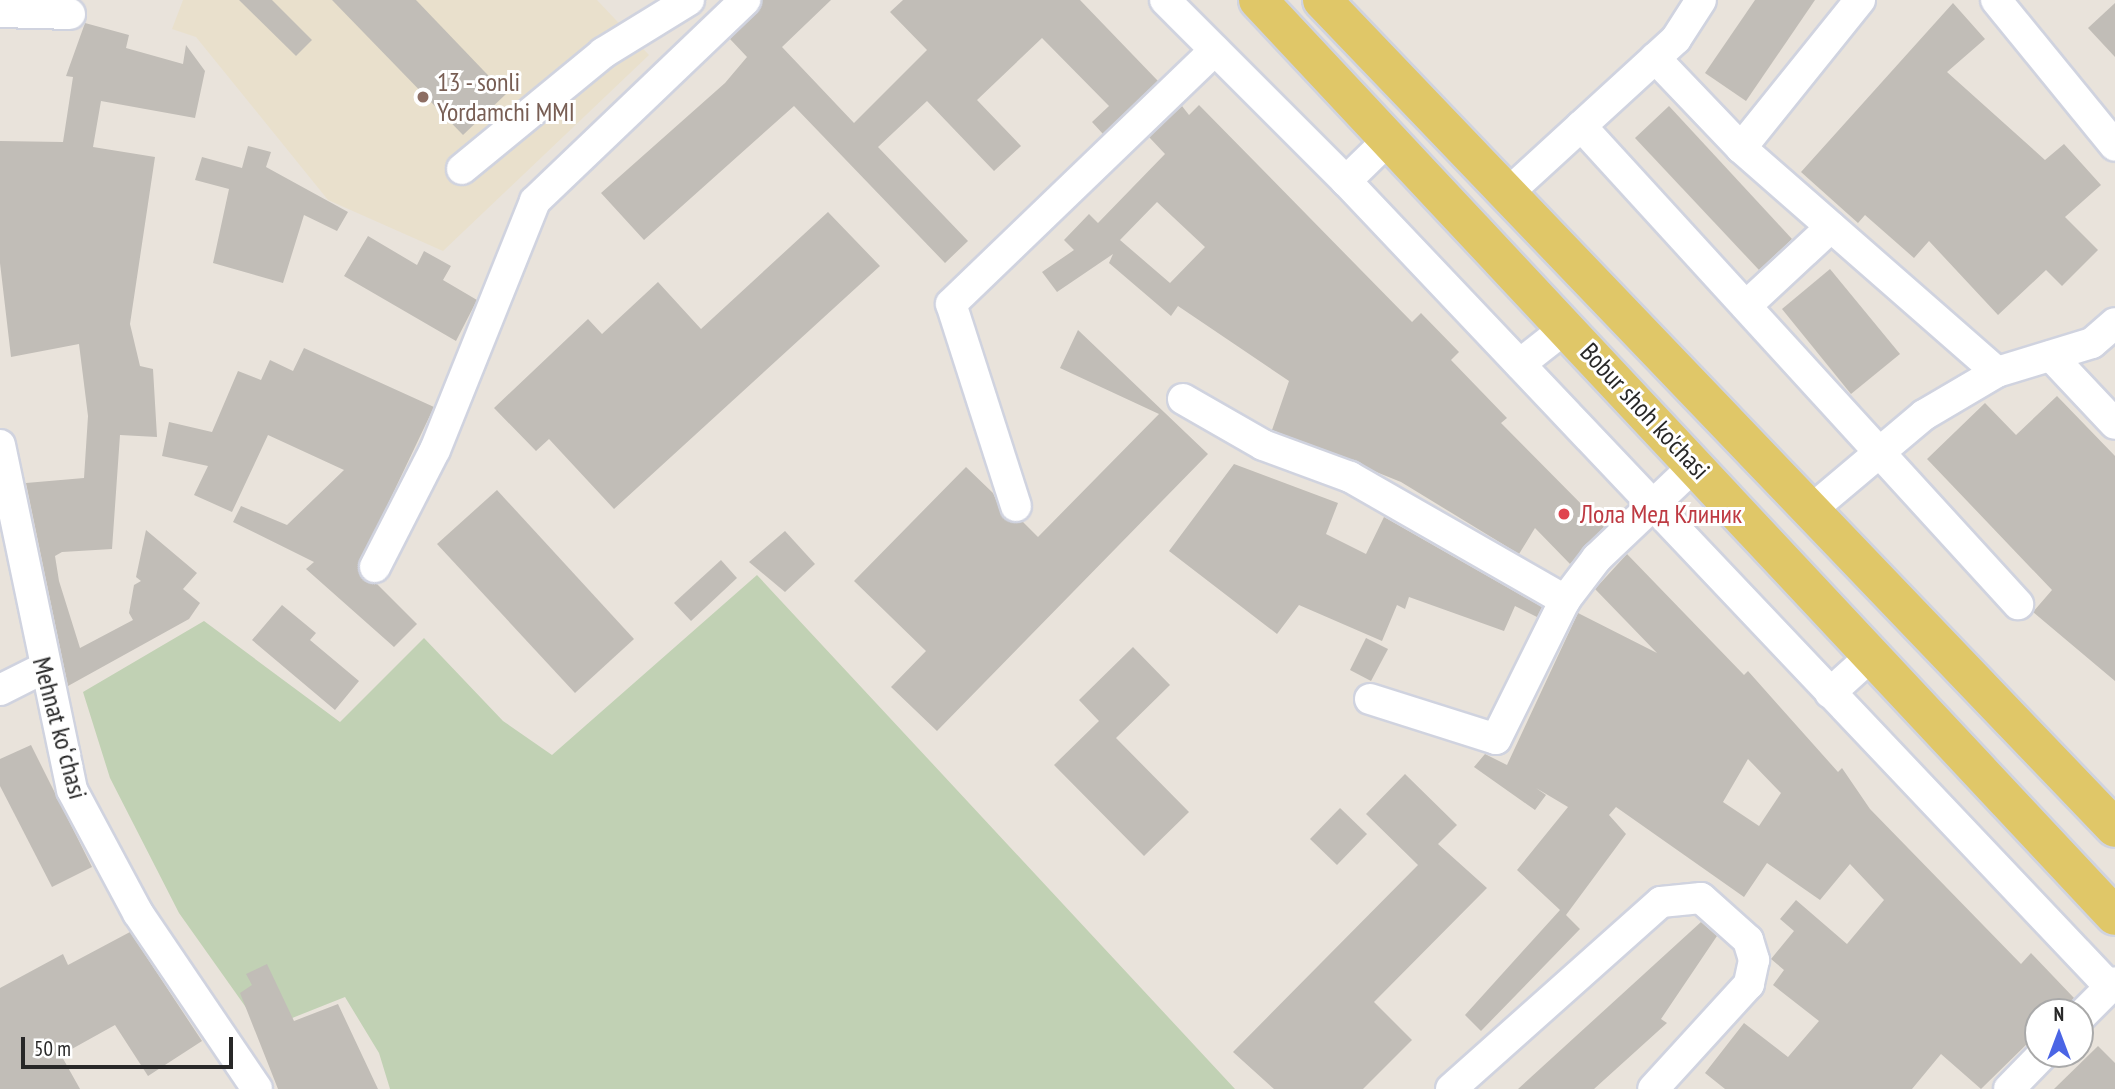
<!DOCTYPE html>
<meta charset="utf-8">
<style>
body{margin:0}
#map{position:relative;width:2115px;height:1089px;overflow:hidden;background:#e9e3db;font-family:"PT Sans Narrow",sans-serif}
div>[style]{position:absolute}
.education>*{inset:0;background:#e9e0cc}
.cemetery>*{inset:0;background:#c1d1b4}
.building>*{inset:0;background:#c1bdb7}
.roads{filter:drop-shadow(2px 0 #d0d3df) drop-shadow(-2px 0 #d0d3df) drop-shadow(0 2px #d0d3df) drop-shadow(0 -2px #d0d3df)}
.minor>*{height:30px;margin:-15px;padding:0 15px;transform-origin:15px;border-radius:15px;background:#fff}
.major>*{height:38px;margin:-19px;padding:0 19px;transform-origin:19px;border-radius:19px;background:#e0c768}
.dots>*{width:19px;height:19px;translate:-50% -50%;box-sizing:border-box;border:4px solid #fff;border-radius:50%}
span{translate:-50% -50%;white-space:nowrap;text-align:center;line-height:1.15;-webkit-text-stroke:6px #fff;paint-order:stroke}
.education-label{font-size:26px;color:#785e54}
.left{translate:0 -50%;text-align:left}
.street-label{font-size:26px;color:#282828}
.health-label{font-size:26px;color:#be3a42}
.north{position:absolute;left:2024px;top:998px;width:70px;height:70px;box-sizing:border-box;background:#fff;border:2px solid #a9a9a9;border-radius:50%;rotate:0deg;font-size:19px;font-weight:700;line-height:28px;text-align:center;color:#282828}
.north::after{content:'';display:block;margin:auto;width:24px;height:32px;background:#4b65e5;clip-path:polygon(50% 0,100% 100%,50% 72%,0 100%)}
.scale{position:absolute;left:21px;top:1037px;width:212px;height:32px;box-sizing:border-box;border:4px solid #282828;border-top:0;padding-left:9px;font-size:21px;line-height:24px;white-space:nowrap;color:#282828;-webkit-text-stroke:5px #fff;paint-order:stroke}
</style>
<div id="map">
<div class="education">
<div style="clip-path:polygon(183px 0,597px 0,649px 55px,443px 251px,328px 200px,196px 37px,172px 29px)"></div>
</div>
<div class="cemetery">
<div style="clip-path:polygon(757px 575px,1235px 1089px,390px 1089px,379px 1053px,345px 997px,262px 1030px,179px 913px,110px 778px,83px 692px,204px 621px,340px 722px,424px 638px,503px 721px,552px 755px)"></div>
</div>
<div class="building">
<div style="clip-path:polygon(239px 0,272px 0,312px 40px,296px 56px)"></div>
<div style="clip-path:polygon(332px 0,416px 0,506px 94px,463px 135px)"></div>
<div style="clip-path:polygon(762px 0,831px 0,782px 47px,854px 123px,927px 50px,890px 12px,903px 0,1080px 0,1158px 81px,1103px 134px,1092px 122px,1109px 106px,1042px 38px,977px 100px,1021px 146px,994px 171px,927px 101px,878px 147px,968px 241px,945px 263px,794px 106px,644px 240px,601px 193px,725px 83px,747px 57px,730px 39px)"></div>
<div style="clip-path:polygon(1755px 0,1815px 0,1746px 101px,1705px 73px)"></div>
<div style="clip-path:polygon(1953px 3px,1985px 39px,1947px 72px,2045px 160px,2064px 144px,2101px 185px,2065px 217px,2098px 250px,2062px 286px,2046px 270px,1998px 315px,1929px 241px,1914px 258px,1865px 215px,1858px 223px,1801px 172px)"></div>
<div style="clip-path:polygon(2115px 3px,2115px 57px,2088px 28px)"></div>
<div style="clip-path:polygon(85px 23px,129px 35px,126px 48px,183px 64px,186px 45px,205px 71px,195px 118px,101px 101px,93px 147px,155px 157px,130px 324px,140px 366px,153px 369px,157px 437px,120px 435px,112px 549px,62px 552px,55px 556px,59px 581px,80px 648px,133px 620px,129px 613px,134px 585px,141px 581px,136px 577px,146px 530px,197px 573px,183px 589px,200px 603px,189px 619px,68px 686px,26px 483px,84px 478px,88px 416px,79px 344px,11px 357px,0 263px,0 141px,63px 142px,73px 77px,66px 76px)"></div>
<div style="clip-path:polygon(evenodd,1199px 105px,1412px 322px,1421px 313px,1459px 352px,1451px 360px,1507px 418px,1501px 423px,1604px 527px,1570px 564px,1535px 528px,1519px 554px,1401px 482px,1272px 430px,1289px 381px,1178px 306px,1171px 316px,1109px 263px,1113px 254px,1057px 292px,1042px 272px,1074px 250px,1064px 240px,1089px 214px,1098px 223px,1165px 154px,1149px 137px,1182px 106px,1189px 115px,1199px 105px,1157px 202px,1205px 247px,1170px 283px,1120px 240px,1157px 202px)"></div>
<div style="clip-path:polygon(1669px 106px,1792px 239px,1759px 270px,1635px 138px)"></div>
<div style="clip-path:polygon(248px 146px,271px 152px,266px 167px,348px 212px,337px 231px,304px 215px,283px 283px,213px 263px,229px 189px,195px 180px,202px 157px,242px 168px)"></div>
<div style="clip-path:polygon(828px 212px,880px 266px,614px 509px,549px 439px,536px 451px,494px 408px,588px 319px,602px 334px,658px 282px,701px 329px)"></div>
<div style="clip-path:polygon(368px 236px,417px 265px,424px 251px,451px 266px,443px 280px,477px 300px,456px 341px,344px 276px)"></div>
<div style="clip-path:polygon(1830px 269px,1900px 354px,1851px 394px,1782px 309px)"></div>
<div style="clip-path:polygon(1078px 330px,1208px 454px,937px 731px,891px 687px,926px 651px,854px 581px,966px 467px,993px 493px,1004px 518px,1023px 522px,1038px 537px,1159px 414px,1060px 368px)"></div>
<div style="clip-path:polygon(304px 348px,434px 407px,358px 567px,361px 577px,377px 584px,417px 624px,394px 647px,306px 569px,314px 562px,233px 522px,241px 506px,287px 525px,344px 470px,268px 435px,232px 512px,194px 495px,208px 466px,162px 456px,169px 422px,212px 432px,238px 371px,261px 380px,270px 360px,293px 371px)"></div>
<div style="clip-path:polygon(2057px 396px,2115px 456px,2115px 681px,2033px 612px,2052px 590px,1927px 459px,1985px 403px,2016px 435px)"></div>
<div style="clip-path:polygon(1234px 464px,1338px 503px,1326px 534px,1366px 554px,1384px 517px,1542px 607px,1537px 617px,1515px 606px,1504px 631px,1409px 597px,1405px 609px,1397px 605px,1382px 641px,1299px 605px,1277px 634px,1169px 551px)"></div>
<div style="clip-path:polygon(497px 490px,634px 639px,575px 693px,437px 544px)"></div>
<div style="clip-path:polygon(785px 531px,815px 564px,785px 592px,749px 562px)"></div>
<div style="clip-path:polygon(evenodd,1627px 554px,1744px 675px,1748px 671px,1838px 772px,1842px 768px,1870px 809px,2021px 964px,2031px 953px,2074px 998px,2063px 1012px,2038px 1012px,2038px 1033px,1981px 1089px,1941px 1054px,1912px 1089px,1725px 1089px,1705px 1073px,1744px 1023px,1788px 1057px,1819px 1021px,1773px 985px,1784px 970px,1771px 959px,1794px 931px,1780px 919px,1796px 900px,1847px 944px,1884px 900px,1850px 864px,1820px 900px,1767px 863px,1744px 897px,1616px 807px,1609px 815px,1626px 834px,1566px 915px,1580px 929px,1481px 1031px,1465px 1015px,1560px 910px,1517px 870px,1568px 807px,1536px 788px,1546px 795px,1535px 810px,1474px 767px,1485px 754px,1507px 765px,1578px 613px,1657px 653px,1595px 589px,1627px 554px,1748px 759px,1781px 793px,1759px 826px,1723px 802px,1748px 759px)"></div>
<div style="clip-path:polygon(721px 560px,737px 578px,691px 621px,674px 603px)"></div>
<div style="clip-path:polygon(282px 605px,316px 633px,310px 640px,359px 681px,335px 710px,252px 640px)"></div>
<div style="clip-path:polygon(1366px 638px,1388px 649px,1371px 681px,1350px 670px)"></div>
<div style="clip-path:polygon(1133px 647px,1170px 685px,1116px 738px,1189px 812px,1144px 856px,1054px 765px,1099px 721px,1079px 700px)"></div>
<div style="clip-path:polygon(31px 745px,92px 867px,52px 887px,0 786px,0 759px)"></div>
<div style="clip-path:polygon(1405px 774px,1457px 825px,1438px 844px,1487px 888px,1374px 1002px,1412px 1040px,1363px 1089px,1274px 1089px,1233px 1052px,1418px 865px,1366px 814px)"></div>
<div style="clip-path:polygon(1340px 808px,1367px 834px,1337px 865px,1310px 839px)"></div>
<div style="clip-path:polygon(1701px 922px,1717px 936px,1661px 1019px,1667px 1023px,1594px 1089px,1518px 1089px)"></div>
<div style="clip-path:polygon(130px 932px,202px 1041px,148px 1076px,115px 1025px,61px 1055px,80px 1089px,0 1089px,0 988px,63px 954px,68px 965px)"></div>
<div style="clip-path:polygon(267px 964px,294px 1021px,338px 1004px,378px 1089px,278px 1089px,240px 993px,252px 985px,246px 974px)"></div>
<div style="clip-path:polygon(2098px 1046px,2115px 1063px,2115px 1089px,2054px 1089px)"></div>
</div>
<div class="roads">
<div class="minor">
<div style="left:1165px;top:0;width:256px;rotate:45deg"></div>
<div style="left:1346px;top:181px;width:1111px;rotate:46.53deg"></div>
<div style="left:1996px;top:0;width:188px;rotate:50.8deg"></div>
<div style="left:0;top:12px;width:70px;rotate:1.6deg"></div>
<div style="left:1655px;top:58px;width:124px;rotate:46.3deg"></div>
<div style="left:1741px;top:148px;width:190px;rotate:-51.2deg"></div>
<div style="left:1581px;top:126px;width:648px;rotate:47.57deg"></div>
<div style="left:1741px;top:148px;width:340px;rotate:41.2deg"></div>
<div style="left:462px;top:169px;width:183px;rotate:-39.4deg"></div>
<div style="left:603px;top:53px;width:101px;rotate:-31.6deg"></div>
<div style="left:1346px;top:181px;width:60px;rotate:-44.3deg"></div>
<div style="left:1508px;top:193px;width:228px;rotate:-42.5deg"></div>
<div style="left:1676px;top:39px;width:46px;rotate:-57.3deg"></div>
<div style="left:1746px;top:306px;width:116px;rotate:-42.9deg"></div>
<div style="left:2051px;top:356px;width:93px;rotate:46.7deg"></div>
<div style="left:1520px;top:364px;width:60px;rotate:-38.2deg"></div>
<div style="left:1183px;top:399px;width:92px;rotate:29.9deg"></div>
<div style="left:1263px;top:445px;width:93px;rotate:20.2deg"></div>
<div style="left:1350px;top:477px;width:248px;rotate:29.8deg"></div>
<div style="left:0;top:445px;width:352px;rotate:78.2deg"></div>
<div style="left:72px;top:790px;width:140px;rotate:61.8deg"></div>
<div style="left:138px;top:913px;width:212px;rotate:55.9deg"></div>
<div style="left:1016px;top:506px;width:212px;rotate:-107.8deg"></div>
<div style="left:951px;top:304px;width:366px;rotate:-43.9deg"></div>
<div style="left:1811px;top:510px;width:148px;rotate:-40.1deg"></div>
<div style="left:1924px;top:415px;width:85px;rotate:-30.5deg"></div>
<div style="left:1997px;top:372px;width:99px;rotate:-17deg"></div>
<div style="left:2092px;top:343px;width:30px;rotate:-41deg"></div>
<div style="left:375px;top:567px;width:131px;rotate:-62.9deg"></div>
<div style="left:435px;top:450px;width:268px;rotate:-68.1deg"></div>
<div style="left:535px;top:201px;width:291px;rotate:-43.7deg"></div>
<div style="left:0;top:690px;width:47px;rotate:-26.6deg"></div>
<div style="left:1830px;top:693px;width:57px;rotate:-42.1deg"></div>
<div style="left:1370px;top:699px;width:132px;rotate:17.6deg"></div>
<div style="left:1496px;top:739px;width:155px;rotate:-63.6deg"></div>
<div style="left:1565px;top:600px;width:53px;rotate:-52.7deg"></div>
<div style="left:1597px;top:558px;width:135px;rotate:-43.5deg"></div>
<div style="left:2080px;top:1017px;width:49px;rotate:-45deg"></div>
<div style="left:1451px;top:1089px;width:281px;rotate:-41.7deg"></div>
<div style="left:1661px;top:902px;width:40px;rotate:-5.7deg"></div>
<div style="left:1701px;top:898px;width:63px;rotate:41.8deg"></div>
<div style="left:1748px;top:940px;width:21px;rotate:73deg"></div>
<div style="left:1754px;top:960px;width:25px;rotate:102deg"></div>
<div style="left:1749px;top:984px;width:142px;rotate:132.4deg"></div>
<div style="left:2009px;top:1089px;width:49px;rotate:-45.8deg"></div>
</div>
<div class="major">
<div style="left:1258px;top:0;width:1254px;rotate:46.91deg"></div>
<div style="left:1322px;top:0;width:1146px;rotate:46.24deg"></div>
</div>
</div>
<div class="dots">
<div style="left:423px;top:97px;background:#8d6e63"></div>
<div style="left:1564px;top:514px;background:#e0444e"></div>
</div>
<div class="education-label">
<span class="left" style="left:437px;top:97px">13 - sonli<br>Yordamchi MMI</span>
</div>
<div class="street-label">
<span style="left:1645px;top:411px;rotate:47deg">Bobur shoh ko'chasi</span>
<span style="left:60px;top:728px;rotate:75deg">Mehnat koʻchasi</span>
</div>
<div class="health-label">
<span class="left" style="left:1580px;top:514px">Лола Мед Клиник</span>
</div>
<div class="north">N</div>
<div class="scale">50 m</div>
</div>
